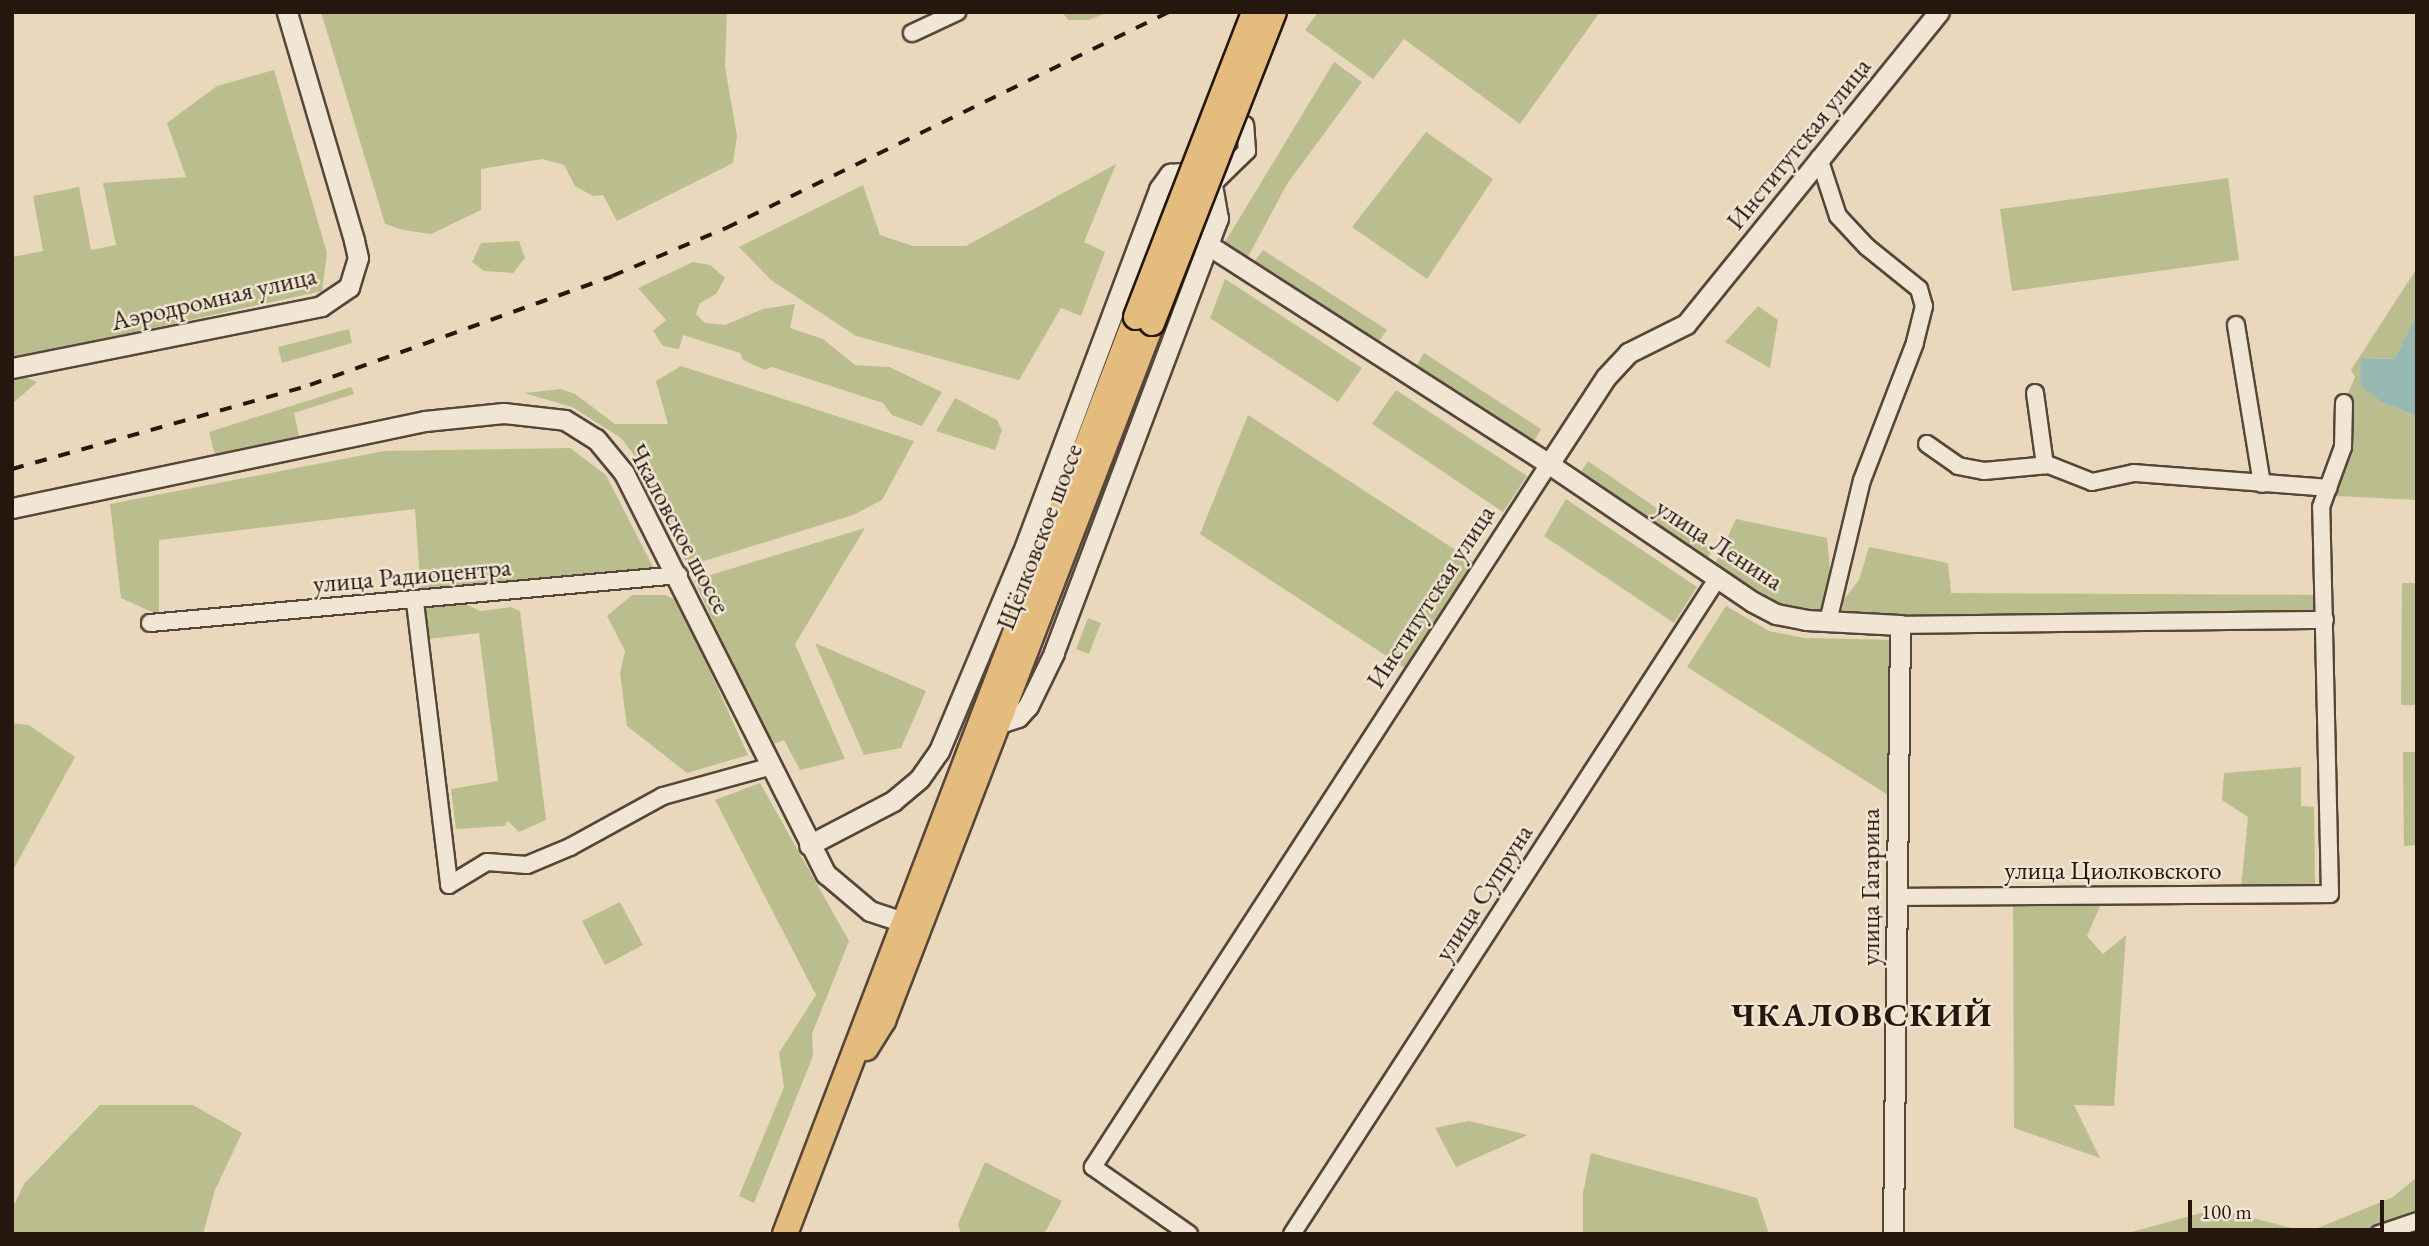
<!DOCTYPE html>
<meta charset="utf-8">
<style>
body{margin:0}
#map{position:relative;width:2429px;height:1246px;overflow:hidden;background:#e9d8bc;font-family:"EB Garamond",serif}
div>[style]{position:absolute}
.green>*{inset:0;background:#babe8e}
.water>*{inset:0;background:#97b9b2}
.roads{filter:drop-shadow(2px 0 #56463a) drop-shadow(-2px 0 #56463a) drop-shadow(0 2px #56463a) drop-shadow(0 -2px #56463a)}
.minor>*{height:16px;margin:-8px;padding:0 8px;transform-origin:8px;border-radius:8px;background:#f1e6d3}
.tertiary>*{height:19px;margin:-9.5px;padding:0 9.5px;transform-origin:9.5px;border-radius:9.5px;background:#f1e6d3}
.primary>*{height:24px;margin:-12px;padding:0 12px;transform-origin:12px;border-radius:12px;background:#e4bc7e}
.rail>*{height:3.5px;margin-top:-1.75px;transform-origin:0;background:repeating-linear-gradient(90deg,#25160e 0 12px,transparent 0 24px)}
.bridges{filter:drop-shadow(2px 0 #25160e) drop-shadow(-2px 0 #25160e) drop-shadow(0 2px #25160e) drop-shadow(0 -2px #25160e)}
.primary-bridge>*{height:24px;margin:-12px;padding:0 12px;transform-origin:12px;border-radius:12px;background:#e4bc7e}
span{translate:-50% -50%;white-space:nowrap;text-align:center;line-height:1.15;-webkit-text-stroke:5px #f1e6d3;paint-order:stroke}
.street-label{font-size:26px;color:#25160e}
.district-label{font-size:33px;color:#25160e;font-weight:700;letter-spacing:2px}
.frame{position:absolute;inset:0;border:14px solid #25160e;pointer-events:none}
.scale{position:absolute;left:2188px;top:1200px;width:196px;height:32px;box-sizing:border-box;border:4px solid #25160e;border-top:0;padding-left:9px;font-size:21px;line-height:24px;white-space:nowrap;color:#25160e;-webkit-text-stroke:5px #f1e6d3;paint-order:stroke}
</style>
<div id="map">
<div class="green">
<div style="clip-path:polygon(321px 12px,727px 12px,725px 67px,737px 136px,733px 163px,617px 221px,603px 195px,593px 196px,575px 186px,564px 165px,542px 159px,481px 169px,481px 210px,431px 234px,403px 230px,385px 224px)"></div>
<div style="clip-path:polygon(1108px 12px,1089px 20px,1068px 20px,1063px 13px)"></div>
<div style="clip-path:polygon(1318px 12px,1600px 12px,1520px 124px,1404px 39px,1373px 79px,1305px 30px)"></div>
<div style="clip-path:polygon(1334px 62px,1362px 82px,1287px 184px,1248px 257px,1225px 242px)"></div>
<div style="clip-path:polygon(274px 70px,327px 253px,322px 291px,12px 359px,12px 257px,43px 251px,33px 196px,79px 187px,91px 250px,116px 245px,103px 183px,186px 177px,167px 123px,217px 86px)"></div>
<div style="clip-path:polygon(1426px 132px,1493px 179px,1427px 279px,1352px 227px)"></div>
<div style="clip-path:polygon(1116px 164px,1084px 242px,1105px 252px,1081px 316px,1061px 308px,1019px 380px,856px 336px,771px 280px,739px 247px,863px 185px,880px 235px,913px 246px,966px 246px)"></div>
<div style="clip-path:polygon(2228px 178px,2239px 260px,2012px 291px,2000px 209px)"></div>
<div style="clip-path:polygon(519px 241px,525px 258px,513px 273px,484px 271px,472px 262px,481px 243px)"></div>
<div style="clip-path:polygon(1263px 250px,1387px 330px,1377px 344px,1255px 261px)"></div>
<div style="clip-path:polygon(693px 262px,710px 265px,725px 278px,716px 294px,700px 303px,696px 314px,705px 323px,725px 325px,763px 309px,795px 304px,790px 328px,823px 339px,855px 365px,889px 367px,942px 392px,922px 426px,892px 415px,883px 403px,772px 367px,765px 370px,743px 360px,740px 353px,683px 335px,679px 349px,663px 346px,653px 331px,666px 320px,638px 288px)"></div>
<div style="clip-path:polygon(2417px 268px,2417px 314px,2399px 355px,2395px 359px,2363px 358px,2360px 366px,2362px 386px,2381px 402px,2417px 416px,2417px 500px,2336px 496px,2344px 403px,2355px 377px,2351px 370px)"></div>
<div style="clip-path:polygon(1225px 279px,1362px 368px,1338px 402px,1210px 318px)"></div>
<div style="clip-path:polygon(1758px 306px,1778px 320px,1770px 368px,1725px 342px)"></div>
<div style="clip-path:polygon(349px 329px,352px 343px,282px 363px,278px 347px)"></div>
<div style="clip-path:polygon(1424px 353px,1541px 429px,1534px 441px,1417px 365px)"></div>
<div style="clip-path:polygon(681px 366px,914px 441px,882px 500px,853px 515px,688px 566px,640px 463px,621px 438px,572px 407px,524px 393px,561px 389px,575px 394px,615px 424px,668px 424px,656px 381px)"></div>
<div style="clip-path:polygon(25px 377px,37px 382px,12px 404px,12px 378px)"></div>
<div style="clip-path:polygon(351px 387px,354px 394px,294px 413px,299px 436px,215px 455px,209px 432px)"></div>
<div style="clip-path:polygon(1396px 390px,1527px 476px,1503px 512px,1372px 424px)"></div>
<div style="clip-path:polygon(955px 398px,997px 420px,1002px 430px,995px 450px,936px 431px)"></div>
<div style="clip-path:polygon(1248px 415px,1477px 564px,1408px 670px,1200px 534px)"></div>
<div style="clip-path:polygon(570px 448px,606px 475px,655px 571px,421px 594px,415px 509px,159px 540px,159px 615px,121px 598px,110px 504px,384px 451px)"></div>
<div style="clip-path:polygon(1588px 461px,1713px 547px,1708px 558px,1581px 472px)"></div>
<div style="clip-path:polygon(1566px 499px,1697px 587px,1674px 623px,1544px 536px)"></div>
<div style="clip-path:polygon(1736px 519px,1827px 538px,1830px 570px,1822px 612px,1782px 605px,1715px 564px)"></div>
<div style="clip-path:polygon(865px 528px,795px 644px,845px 759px,800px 770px,784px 740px,771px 745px,694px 580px)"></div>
<div style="clip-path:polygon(1869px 547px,1948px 563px,1951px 593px,2317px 595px,2317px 614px,1900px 620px,1842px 614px,1844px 599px,1859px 580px)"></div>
<div style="clip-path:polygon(2402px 583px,2417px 583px,2417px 705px,2401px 705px)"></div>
<div style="clip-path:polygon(632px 595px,665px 595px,678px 601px,748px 755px,687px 773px,627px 726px,620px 673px,625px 651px,607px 616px)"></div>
<div style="clip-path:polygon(464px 603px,480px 611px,511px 607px,520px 611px,546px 820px,519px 832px,508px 821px,504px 826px,456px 829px,451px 789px,498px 781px,479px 633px,428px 639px,423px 608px)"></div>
<div style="clip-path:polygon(1726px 606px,1769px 631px,1804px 638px,1895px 640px,1891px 797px,1687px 667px)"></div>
<div style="clip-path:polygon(1088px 618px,1101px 623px,1089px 654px,1076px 649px)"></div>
<div style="clip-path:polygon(815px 643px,926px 691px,901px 748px,864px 755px)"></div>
<div style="clip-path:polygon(12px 723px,29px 725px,75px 757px,12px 872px)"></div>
<div style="clip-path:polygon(2403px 752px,2417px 752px,2417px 845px,2404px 846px)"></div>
<div style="clip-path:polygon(2301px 767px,2301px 806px,2314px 807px,2315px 888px,2241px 888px,2248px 817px,2222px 800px,2224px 773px)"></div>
<div style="clip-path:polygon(760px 783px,849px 941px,812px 1034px,813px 1056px,754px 1203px,739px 1196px,784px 1087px,779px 1053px,816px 995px,715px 800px)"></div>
<div style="clip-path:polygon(620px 902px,643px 945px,605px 965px,582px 921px)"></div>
<div style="clip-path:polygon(2101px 904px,2087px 936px,2103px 954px,2126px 935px,2114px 1106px,2074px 1105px,2100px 1158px,2014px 1128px,2013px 906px)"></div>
<div style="clip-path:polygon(100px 1105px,193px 1105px,242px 1133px,215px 1190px,203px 1234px,12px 1234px,12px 1209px,24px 1184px)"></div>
<div style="clip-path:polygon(1469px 1121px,1528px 1135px,1456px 1167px,1435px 1128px)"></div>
<div style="clip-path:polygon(1591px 1153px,1757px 1198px,1769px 1234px,1583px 1234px,1583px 1193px)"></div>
<div style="clip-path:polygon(985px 1162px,1062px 1201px,1044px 1234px,961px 1234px,958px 1224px)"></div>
<div style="clip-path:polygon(2417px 1177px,2417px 1217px,2366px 1234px,2124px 1234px,2201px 1213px,2237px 1214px,2308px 1232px,2393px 1197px)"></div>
</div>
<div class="water">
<div style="clip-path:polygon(2417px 314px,2417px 416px,2381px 402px,2361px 386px,2360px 366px,2362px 358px,2395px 359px)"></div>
</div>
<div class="roads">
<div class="minor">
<div style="left:912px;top:33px;width:50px;rotate:-25deg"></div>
<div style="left:1819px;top:158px;width:61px;rotate:71.9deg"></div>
<div style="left:1838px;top:216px;width:42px;rotate:46.9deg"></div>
<div style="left:1867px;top:247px;width:67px;rotate:38.9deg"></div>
<div style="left:1919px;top:289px;width:18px;rotate:74deg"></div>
<div style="left:1924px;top:306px;width:38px;rotate:104deg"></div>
<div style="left:1915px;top:343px;width:147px;rotate:111.1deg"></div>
<div style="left:1862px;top:480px;width:146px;rotate:103.5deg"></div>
<div style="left:1212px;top:185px;width:49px;rotate:-44.2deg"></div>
<div style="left:1247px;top:151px;width:26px;rotate:-94deg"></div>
<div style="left:2236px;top:325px;width:161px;rotate:80.7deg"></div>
<div style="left:2035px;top:393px;width:73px;rotate:82.1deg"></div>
<div style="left:1927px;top:444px;width:38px;rotate:35deg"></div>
<div style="left:1958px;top:466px;width:26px;rotate:11deg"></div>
<div style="left:1984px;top:471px;width:65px;rotate:-5.3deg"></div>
<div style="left:2049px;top:465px;width:46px;rotate:21.6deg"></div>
<div style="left:2092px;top:482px;width:43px;rotate:-12.1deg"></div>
<div style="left:2134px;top:473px;width:195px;rotate:4.4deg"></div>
<div style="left:415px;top:602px;width:285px;rotate:83.1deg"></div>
<div style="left:449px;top:885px;width:44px;rotate:-31.2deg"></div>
<div style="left:487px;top:862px;width:40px;rotate:4.3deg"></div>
<div style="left:527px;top:865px;width:47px;rotate:-22.7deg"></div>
<div style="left:570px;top:847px;width:106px;rotate:-28.7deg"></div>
<div style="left:663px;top:796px;width:109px;rotate:-15.4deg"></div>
<div style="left:150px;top:623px;width:531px;rotate:-5.18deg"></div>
<div style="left:1900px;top:625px;width:425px;rotate:-0.7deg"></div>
<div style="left:1897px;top:897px;width:433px;rotate:-0.4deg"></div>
<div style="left:2330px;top:894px;width:387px;rotate:-91.3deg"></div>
<div style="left:2321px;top:507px;width:64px;rotate:-69.9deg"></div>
<div style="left:2343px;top:447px;width:44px;rotate:-88.7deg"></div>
<div style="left:1189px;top:1234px;width:117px;rotate:-145.1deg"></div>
<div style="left:1093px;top:1167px;width:838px;rotate:-57.03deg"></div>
<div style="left:1292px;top:1234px;width:781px;rotate:-57.02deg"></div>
<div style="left:2379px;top:1234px;width:40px;rotate:-18.9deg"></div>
</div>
<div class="tertiary">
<div style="left:1208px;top:245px;width:405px;rotate:32.7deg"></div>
<div style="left:1549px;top:464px;width:246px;rotate:34.1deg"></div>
<div style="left:1753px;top:602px;width:26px;rotate:28deg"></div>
<div style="left:1776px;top:614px;width:31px;rotate:11deg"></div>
<div style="left:1806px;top:620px;width:94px;rotate:3deg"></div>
<div style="left:1900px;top:625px;width:609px;rotate:90.66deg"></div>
<div style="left:12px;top:368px;width:315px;rotate:-11.3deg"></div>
<div style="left:321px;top:306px;width:34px;rotate:-34deg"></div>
<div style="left:349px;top:287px;width:30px;rotate:-73deg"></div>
<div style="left:358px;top:258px;width:18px;rotate:-103deg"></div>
<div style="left:354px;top:240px;width:238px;rotate:-106.4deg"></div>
<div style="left:1549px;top:464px;width:104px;rotate:-56.8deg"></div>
<div style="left:1606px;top:377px;width:33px;rotate:-47deg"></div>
<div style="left:1628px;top:353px;width:65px;rotate:-26.6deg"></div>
<div style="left:1686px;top:324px;width:402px;rotate:-51deg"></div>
<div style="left:12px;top:508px;width:422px;rotate:-11.9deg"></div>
<div style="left:425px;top:421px;width:79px;rotate:-5.8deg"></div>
<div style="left:504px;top:413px;width:61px;rotate:6.5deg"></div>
<div style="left:565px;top:420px;width:36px;rotate:32deg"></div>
<div style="left:596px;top:439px;width:44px;rotate:50.5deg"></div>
<div style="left:624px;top:473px;width:449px;rotate:63.3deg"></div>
<div style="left:826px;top:874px;width:57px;rotate:40.1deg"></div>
<div style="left:870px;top:911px;width:47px;rotate:18.4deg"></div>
<div style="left:809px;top:845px;width:95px;rotate:-27.6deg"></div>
<div style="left:893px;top:801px;width:35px;rotate:-40deg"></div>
<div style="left:920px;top:778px;width:33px;rotate:-55deg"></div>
<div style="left:939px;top:751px;width:214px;rotate:-67.2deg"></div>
<div style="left:1022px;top:554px;width:390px;rotate:-69.4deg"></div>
<div style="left:1159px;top:189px;width:19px;rotate:-54deg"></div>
<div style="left:1170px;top:174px;width:23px;rotate:-5deg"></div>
<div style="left:1193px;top:172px;width:23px;rotate:34deg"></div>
<div style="left:1212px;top:185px;width:34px;rotate:80deg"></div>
<div style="left:1218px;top:218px;width:465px;rotate:110.7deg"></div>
<div style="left:1054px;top:653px;width:59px;rotate:116.1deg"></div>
<div style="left:1028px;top:706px;width:15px;rotate:132deg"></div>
<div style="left:1018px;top:717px;width:19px;rotate:162deg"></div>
</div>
<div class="primary">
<div style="left:866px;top:1048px;width:32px;rotate:-58deg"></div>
<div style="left:883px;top:1021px;width:748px;rotate:-68.92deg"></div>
<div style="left:785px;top:1234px;width:982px;rotate:-69.05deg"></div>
</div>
</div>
<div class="rail">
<div style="left:12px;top:469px;width:310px;rotate:-15.7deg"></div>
<div style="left:310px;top:385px;width:321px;rotate:-19.8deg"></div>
<div style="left:612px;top:276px;width:124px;rotate:-22.8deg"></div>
<div style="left:726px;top:228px;width:492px;rotate:-26deg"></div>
</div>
<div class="bridges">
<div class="primary-bridge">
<div style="left:1136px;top:317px;width:327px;rotate:-68.8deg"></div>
<div style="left:1152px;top:323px;width:334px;rotate:-68.6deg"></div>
</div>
</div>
<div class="street-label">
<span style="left:1799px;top:144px;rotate:-51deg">Институтская улица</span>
<span style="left:214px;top:299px;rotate:-13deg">Аэродромная улица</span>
<span style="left:679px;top:529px;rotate:62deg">Чкаловское шоссе</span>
<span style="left:1040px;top:537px;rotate:-69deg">Щёлковское шоссе</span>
<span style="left:1719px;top:545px;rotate:33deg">улица Ленина</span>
<span style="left:412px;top:576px;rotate:-5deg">улица Радиоцентра</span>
<span style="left:1431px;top:597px;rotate:-57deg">Институтская улица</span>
<span style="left:2113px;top:871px">улица Циолковского</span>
<span style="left:1871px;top:887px;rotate:-90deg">улица Гагарина</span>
<span style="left:1484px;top:893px;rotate:-57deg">улица Супруна</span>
</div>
<div class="district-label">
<span style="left:1862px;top:1015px">ЧКАЛОВСКИЙ</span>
</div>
<div class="frame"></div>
<div class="scale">100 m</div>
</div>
